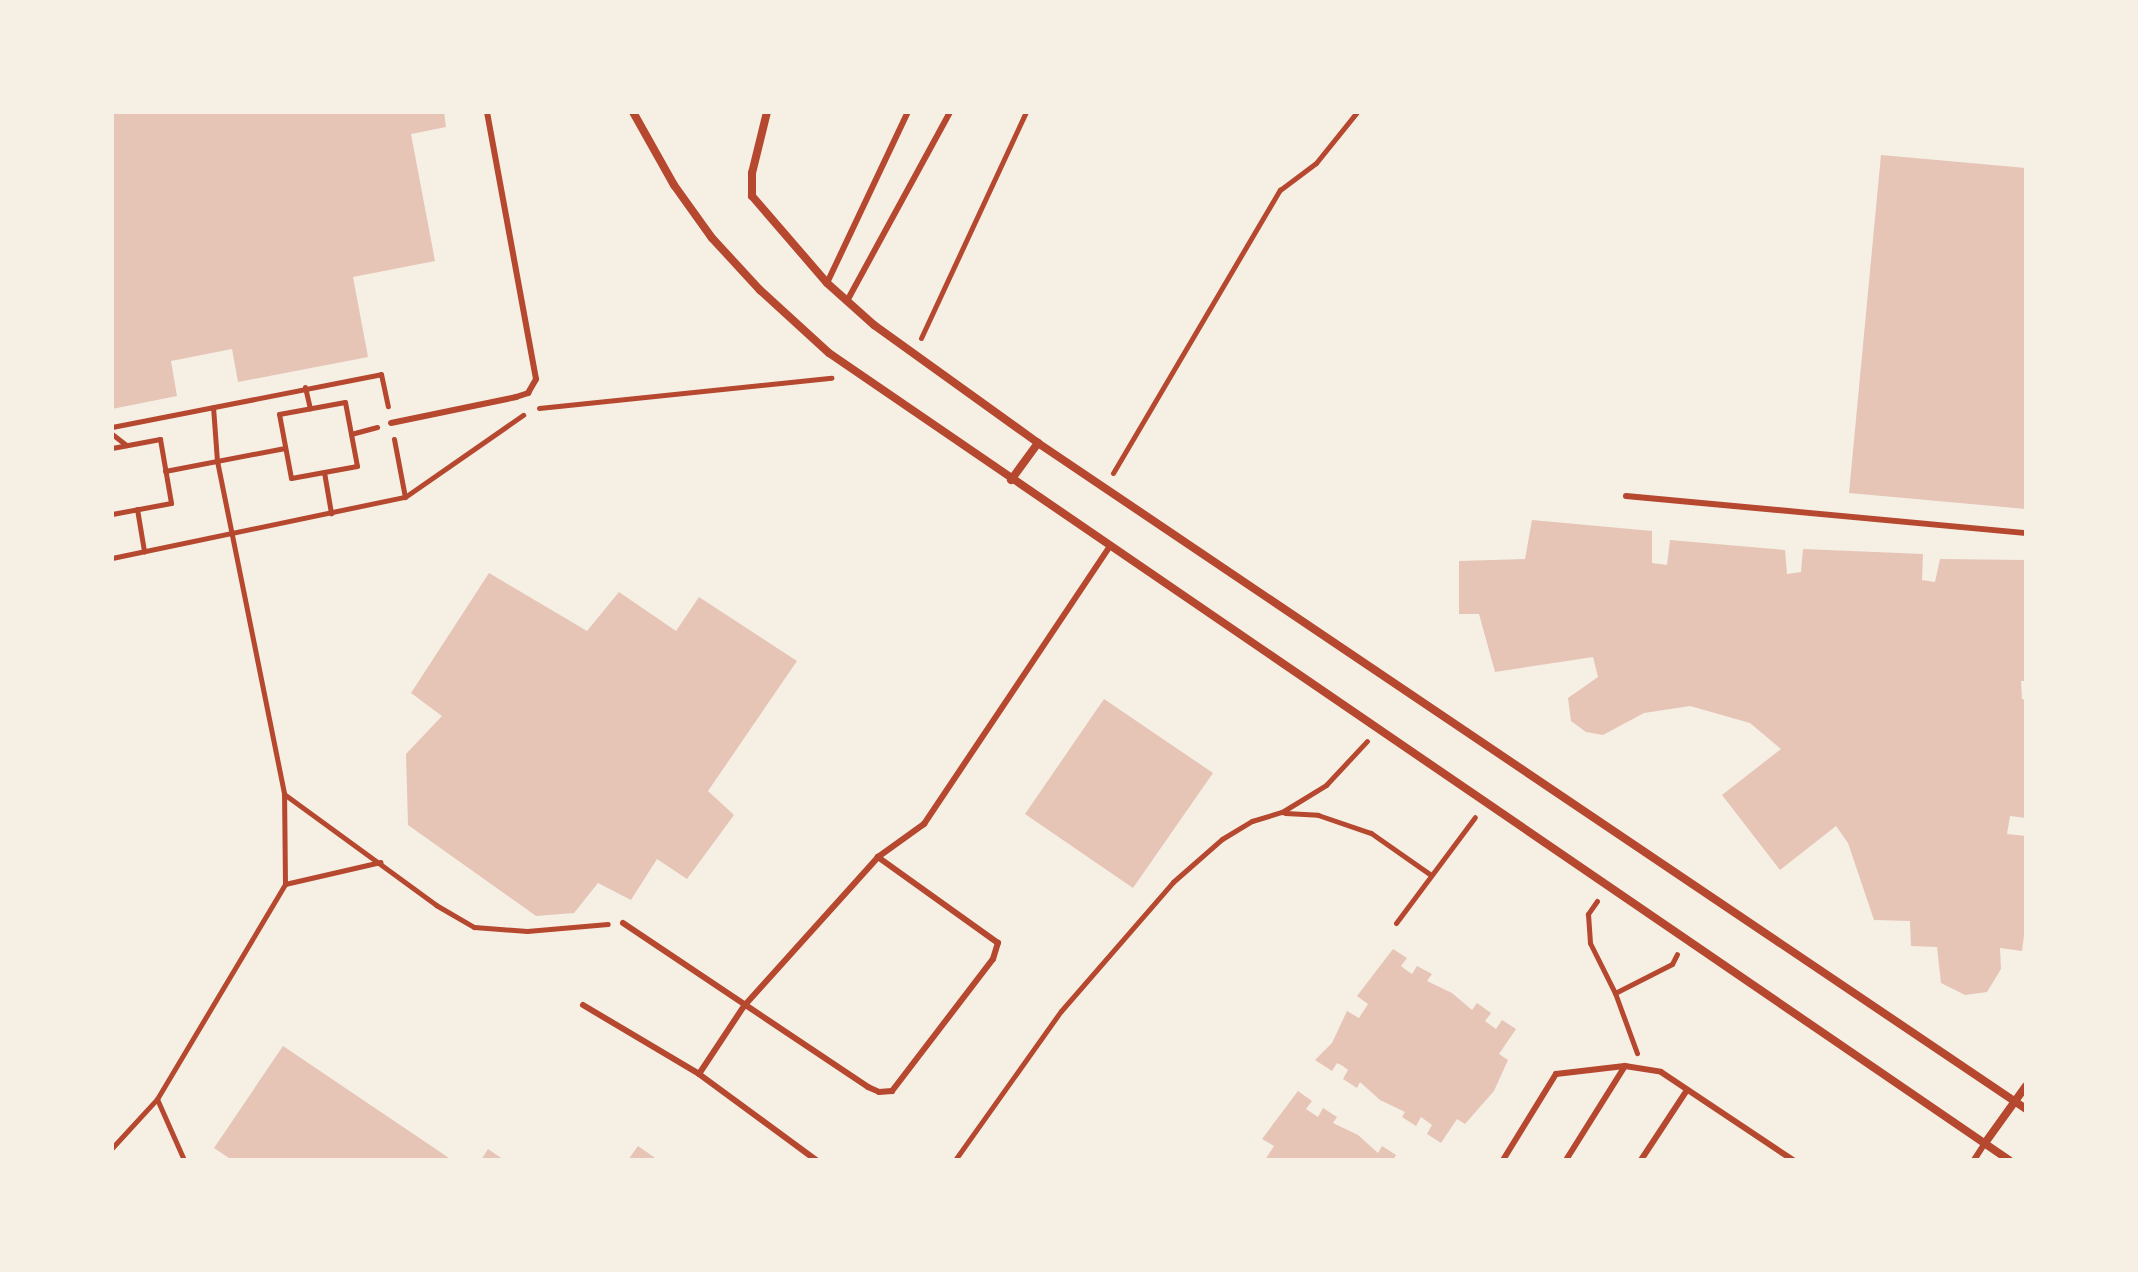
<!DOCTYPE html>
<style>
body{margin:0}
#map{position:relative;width:2138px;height:1272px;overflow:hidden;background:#f6efe4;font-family:"Nunito Sans",sans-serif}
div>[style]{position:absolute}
.building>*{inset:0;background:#e6c5b7}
.path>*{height:5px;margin:-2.5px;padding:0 2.5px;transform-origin:2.5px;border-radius:2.5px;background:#b5482f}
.service>*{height:6px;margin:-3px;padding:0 3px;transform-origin:3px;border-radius:3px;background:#b5482f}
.minor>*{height:8px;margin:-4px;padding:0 4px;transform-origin:4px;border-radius:4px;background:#b5482f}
span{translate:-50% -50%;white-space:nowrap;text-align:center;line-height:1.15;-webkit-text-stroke:6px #f6efe4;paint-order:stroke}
.frame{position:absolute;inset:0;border:114px solid #f6efe4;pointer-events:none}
</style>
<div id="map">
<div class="building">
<div style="clip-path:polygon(112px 112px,444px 112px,446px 127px,411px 134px,435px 261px,353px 277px,368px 357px,238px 382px,232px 349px,171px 361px,177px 396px,112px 409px)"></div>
<div style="clip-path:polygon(1881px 155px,2026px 168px,2026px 509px,1849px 493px)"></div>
<div style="clip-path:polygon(1532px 520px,1652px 531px,1652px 563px,1667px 565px,1670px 540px,1785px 550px,1787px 574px,1801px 572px,1803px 549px,1923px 554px,1922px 580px,1935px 582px,1940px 559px,2026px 560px,2026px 681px,2021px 681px,2022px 699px,2026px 700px,2026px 818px,2010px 816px,2007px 834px,2026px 836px,2026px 920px,2022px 951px,2000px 948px,2001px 969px,1987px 992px,1965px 995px,1941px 983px,1937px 947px,1911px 946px,1910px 921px,1874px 920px,1848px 843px,1836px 826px,1780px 870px,1722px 795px,1781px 749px,1750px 723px,1690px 706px,1644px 713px,1603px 735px,1586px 732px,1571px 721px,1568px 698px,1598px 677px,1593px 657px,1495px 672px,1479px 614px,1459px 614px,1459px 561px,1525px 559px)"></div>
<div style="clip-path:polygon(489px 573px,587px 631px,619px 592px,676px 631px,699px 597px,797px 661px,708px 791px,734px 815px,687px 879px,657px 859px,631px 900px,598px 883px,574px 913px,536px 916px,408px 825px,406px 754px,442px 716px,411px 693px)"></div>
<div style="clip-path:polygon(1104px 699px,1213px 773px,1133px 888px,1025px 814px)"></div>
<div style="clip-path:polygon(1393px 949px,1407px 958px,1401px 966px,1406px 970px,1412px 974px,1417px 966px,1432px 974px,1427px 981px,1452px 993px,1472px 1010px,1477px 1003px,1491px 1013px,1485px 1021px,1496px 1029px,1502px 1020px,1516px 1029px,1499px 1054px,1508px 1060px,1494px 1091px,1465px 1124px,1457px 1119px,1441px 1143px,1427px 1134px,1432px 1125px,1421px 1117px,1416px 1126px,1402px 1117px,1405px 1112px,1380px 1100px,1360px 1082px,1357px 1088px,1343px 1079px,1348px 1070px,1343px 1066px,1337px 1063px,1332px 1071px,1315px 1060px,1332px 1043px,1347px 1011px,1359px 1018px,1368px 1004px,1357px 996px)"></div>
<div style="clip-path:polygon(283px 1046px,452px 1160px,232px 1160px,214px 1148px)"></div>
<div style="clip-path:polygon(1298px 1091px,1312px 1101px,1306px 1109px,1318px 1117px,1323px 1108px,1337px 1117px,1333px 1123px,1358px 1135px,1378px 1153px,1382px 1146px,1396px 1155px,1393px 1160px,1265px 1160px,1274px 1146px,1262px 1139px)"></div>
<div style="clip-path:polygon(638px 1146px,658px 1160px,628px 1160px)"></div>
<div style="clip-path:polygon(488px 1149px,504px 1160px,481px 1160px)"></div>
</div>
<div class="path">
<div style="left:921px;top:338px;width:249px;rotate:-65.1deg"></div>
<div style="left:305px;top:387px;width:22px;rotate:77deg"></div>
<div style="left:345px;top:402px;width:65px;rotate:79.4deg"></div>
<div style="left:357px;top:466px;width:67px;rotate:169.7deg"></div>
<div style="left:291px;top:478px;width:65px;rotate:-100.6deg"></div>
<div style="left:279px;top:414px;width:67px;rotate:-10.3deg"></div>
<div style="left:539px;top:408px;width:294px;rotate:-5.9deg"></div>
<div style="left:112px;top:427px;width:274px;rotate:-11.1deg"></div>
<div style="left:381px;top:374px;width:33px;rotate:78deg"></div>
<div style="left:112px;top:434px;width:18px;rotate:38deg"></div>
<div style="left:351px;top:434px;width:27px;rotate:-15deg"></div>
<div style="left:394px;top:439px;width:59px;rotate:79.3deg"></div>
<div style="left:112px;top:448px;width:49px;rotate:-10.6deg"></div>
<div style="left:160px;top:439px;width:65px;rotate:80.2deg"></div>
<div style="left:171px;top:503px;width:60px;rotate:169.4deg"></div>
<div style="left:165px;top:471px;width:122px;rotate:-10.9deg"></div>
<div style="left:324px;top:472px;width:42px;rotate:80.3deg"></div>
<div style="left:1113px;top:473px;width:329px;rotate:-59.5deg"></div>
<div style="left:1280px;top:190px;width:45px;rotate:-36.9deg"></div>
<div style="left:1316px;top:163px;width:65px;rotate:-51.2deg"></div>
<div style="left:137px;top:509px;width:43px;rotate:80.5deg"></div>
<div style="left:112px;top:558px;width:299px;rotate:-11.8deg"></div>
<div style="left:405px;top:497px;width:144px;rotate:-34.8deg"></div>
<div style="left:284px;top:794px;width:188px;rotate:36.1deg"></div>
<div style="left:436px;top:905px;width:44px;rotate:30.1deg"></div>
<div style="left:474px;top:927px;width:53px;rotate:4.3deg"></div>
<div style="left:527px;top:931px;width:81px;rotate:-4.9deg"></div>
<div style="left:1285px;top:813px;width:33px;rotate:3deg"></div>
<div style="left:1318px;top:815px;width:56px;rotate:18.8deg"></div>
<div style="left:1371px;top:833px;width:73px;rotate:35deg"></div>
<div style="left:285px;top:884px;width:98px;rotate:-13deg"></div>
<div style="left:1597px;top:901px;width:16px;rotate:125deg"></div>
<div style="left:1588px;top:914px;width:29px;rotate:86deg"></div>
<div style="left:1590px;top:943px;width:56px;rotate:63.4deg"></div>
<div style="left:1615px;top:993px;width:64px;rotate:69.9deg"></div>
<div style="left:1396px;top:923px;width:132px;rotate:-53.3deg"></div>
<div style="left:1615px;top:993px;width:64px;rotate:-27deg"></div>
<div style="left:1672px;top:964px;width:11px;rotate:-63deg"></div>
<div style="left:157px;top:1099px;width:67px;rotate:66.1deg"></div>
<div style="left:112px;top:1148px;width:67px;rotate:-47.4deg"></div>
<div style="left:157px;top:1099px;width:250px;rotate:-59.2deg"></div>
<div style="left:285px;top:884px;width:91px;rotate:-90.6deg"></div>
<div style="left:284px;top:793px;width:339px;rotate:-101.4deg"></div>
<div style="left:217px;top:461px;width:54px;rotate:-94.2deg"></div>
<div style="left:955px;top:1160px;width:183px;rotate:-54.6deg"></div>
<div style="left:1061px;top:1011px;width:171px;rotate:-49deg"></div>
<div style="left:1173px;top:882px;width:65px;rotate:-41.3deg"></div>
<div style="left:1222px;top:839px;width:35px;rotate:-31deg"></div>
<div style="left:1252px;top:821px;width:31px;rotate:-17deg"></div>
<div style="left:1282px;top:812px;width:52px;rotate:-31.5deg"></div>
<div style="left:1326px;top:785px;width:60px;rotate:-47deg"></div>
</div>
<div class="service">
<div style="left:827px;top:283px;width:189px;rotate:-64.7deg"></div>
<div style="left:847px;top:301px;width:215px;rotate:-61.4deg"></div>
<div style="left:391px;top:423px;width:128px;rotate:-11.7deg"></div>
<div style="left:516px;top:397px;width:13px;rotate:-18deg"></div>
<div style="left:528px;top:393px;width:16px;rotate:-60deg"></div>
<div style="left:536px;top:379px;width:271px;rotate:-100.4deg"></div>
<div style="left:1626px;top:496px;width:402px;rotate:5.3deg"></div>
<div style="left:623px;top:923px;width:295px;rotate:33.8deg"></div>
<div style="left:868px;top:1087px;width:12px;rotate:24deg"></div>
<div style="left:879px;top:1092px;width:13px;rotate:-4deg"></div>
<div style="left:892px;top:1091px;width:166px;rotate:-52.6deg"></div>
<div style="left:993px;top:959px;width:17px;rotate:-73deg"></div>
<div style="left:998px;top:943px;width:148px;rotate:-144.4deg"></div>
<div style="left:583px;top:1005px;width:135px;rotate:30.7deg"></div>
<div style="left:816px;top:1160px;width:145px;rotate:-143.7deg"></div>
<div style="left:699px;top:1074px;width:82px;rotate:-56.5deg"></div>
<div style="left:744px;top:1006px;width:200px;rotate:-48deg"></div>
<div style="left:878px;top:857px;width:57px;rotate:-35.7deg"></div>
<div style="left:924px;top:824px;width:334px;rotate:-56.2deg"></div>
<div style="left:1503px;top:1160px;width:101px;rotate:-58.4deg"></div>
<div style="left:1556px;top:1074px;width:69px;rotate:-6.6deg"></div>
<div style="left:1566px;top:1160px;width:111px;rotate:-57.9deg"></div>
<div style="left:1625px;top:1066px;width:36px;rotate:9deg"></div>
<div style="left:1661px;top:1072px;width:159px;rotate:33.7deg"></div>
<div style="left:1641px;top:1160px;width:84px;rotate:-56.7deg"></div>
<div style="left:1974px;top:1160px;width:20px;rotate:-57deg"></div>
</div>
<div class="minor">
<div style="left:633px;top:112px;width:84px;rotate:60.7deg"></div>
<div style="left:674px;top:185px;width:65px;rotate:54.4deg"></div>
<div style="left:712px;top:238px;width:71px;rotate:47.3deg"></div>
<div style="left:760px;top:290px;width:93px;rotate:42.4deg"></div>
<div style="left:829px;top:353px;width:1430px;rotate:34.37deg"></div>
<div style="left:767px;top:112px;width:63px;rotate:103.8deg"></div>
<div style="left:752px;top:173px;width:23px;rotate:90deg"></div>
<div style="left:752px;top:196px;width:115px;rotate:49.2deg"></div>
<div style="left:827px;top:283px;width:63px;rotate:41.8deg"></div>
<div style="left:874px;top:325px;width:202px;rotate:35.7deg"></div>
<div style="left:1038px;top:443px;width:1192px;rotate:33.98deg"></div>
<div style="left:1011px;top:480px;width:46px;rotate:-53.9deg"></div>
<div style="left:1985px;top:1143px;width:70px;rotate:-54.3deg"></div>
</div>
<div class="frame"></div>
</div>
